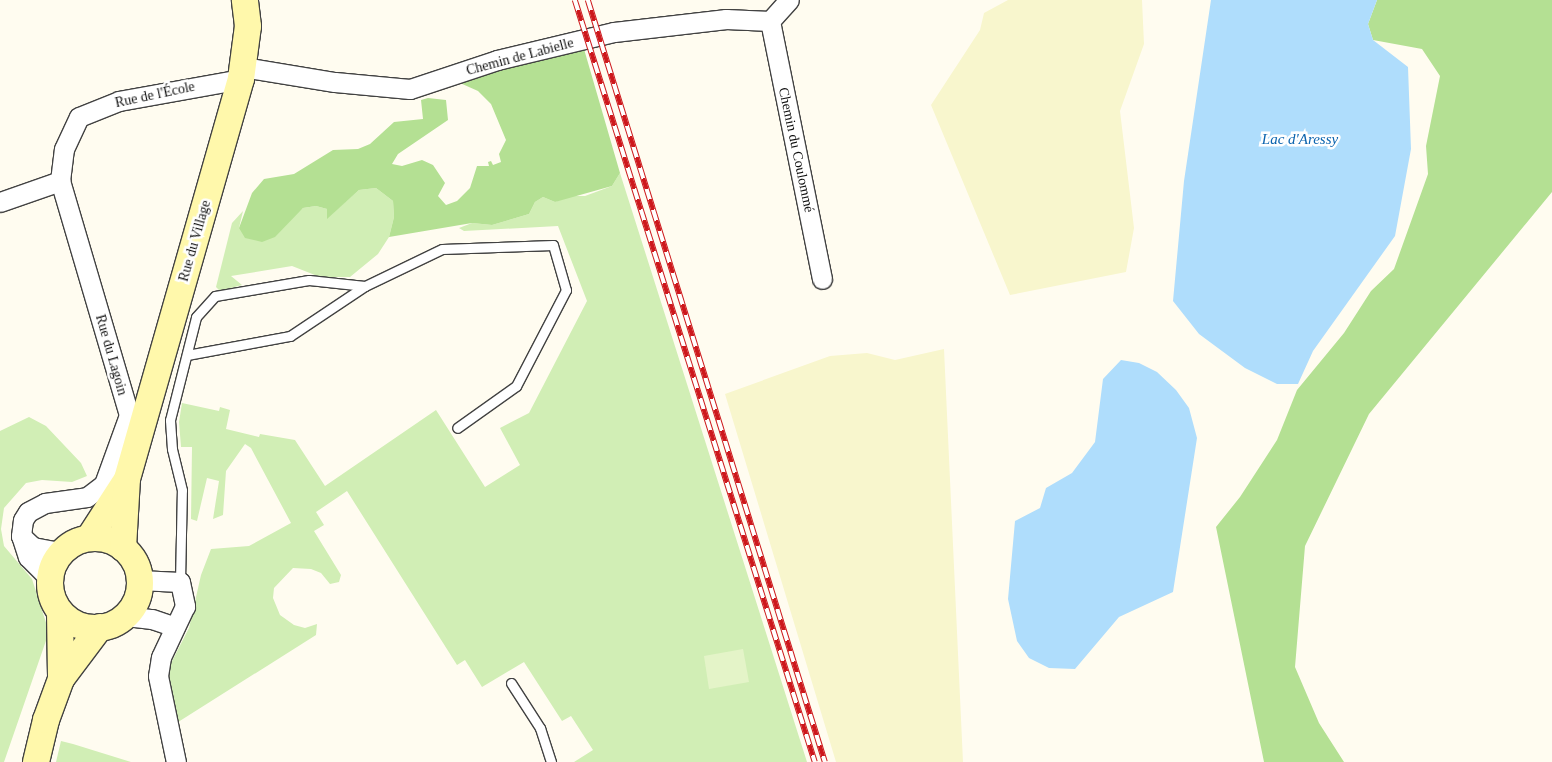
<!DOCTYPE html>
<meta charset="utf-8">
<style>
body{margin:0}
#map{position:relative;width:1552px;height:762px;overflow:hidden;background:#fffcf0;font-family:Georgia,serif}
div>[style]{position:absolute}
.farmland>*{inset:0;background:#f8f6cd}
.green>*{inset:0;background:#d1eeb5}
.forest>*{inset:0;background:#b4e093}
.pitch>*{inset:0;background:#e4f4c8}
.water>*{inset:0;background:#afddfc}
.roads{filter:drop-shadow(1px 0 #424242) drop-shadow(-1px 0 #424242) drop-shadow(0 1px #424242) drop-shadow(0 -1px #424242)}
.service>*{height:9px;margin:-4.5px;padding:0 4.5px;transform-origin:4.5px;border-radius:4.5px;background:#fff}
.minor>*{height:19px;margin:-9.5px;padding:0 9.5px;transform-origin:9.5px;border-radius:9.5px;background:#fff}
.secondary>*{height:26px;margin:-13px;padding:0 13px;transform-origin:13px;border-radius:13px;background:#fff8ab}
.secondary>.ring{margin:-13px;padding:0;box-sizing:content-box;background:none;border:26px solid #fff8ab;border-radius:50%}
.rail>*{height:5.5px;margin-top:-2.75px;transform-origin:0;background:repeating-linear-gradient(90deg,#fff 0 11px,#cd181c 0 22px);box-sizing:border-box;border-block:1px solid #cd181c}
span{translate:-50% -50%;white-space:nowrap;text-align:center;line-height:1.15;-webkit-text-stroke:5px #fff;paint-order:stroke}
.street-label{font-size:14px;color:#0f0f0f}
.water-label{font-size:15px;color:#0a63ae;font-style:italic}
</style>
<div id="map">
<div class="farmland">
<div style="clip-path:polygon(1008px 0,1142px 0,1144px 44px,1120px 111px,1134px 228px,1126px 272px,1010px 295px,931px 105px,980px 30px,984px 13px)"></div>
<div style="clip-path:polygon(944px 349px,963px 762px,836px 762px,725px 394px,830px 356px,867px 353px,895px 360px)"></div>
</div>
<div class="green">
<div style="clip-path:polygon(620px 173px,807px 762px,574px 762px,593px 750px,571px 716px,562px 721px,524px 662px,482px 687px,465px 660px,457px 665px,347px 491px,316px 512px,324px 525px,314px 531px,341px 575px,339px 582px,330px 584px,321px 573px,311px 569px,293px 568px,274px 588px,273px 598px,280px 615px,294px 625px,305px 628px,317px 624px,316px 635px,175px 724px,169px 692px,170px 665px,189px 628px,201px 575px,211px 549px,249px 546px,291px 523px,251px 448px,245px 444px,226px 471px,223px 515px,213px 519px,219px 481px,207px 478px,197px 521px,191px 519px,192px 447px,181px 447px,179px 422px,182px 403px,219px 411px,220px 407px,230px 410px,226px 429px,259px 437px,260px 434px,295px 440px,325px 486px,436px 410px,485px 487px,520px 465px,500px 428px,529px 413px,587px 301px,558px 226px,464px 231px,459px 228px,472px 223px,492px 225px,529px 214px,535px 202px,543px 197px,555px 202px,568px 196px,585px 196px,612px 186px)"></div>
<div style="clip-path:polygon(376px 188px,393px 201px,394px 217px,389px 237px,378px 254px,350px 277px,320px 277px,292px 266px,231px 276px,242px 285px,220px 291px,216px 287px,232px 223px,243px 211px,239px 228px,289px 220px,303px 208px,316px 206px,327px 209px,327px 218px,359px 190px)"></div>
<div style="clip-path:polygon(29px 417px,46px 426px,81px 463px,87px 476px,72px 482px,42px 480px,26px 483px,4px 508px,1px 529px,4px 546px,32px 579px,49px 632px,4px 762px,0 762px,0 431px)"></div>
<div style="clip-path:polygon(61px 741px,73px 744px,131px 762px,56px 762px)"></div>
</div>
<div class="forest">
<div style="clip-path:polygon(1377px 0,1552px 0,1552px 192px,1369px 414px,1305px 546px,1295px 667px,1319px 723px,1344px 762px,1264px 762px,1216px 527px,1240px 497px,1277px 440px,1297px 390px,1344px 333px,1371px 291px,1394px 269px,1428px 174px,1426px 146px,1440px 76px,1422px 49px,1373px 40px,1368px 24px)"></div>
<div style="clip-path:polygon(584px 49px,620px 173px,612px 186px,555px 202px,543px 197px,535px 202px,529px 214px,492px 225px,472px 223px,389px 237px,394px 217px,393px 201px,376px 188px,359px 190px,327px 219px,327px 209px,316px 206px,303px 208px,275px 237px,262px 242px,245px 238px,239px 228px,252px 193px,264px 179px,294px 174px,333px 150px,358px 149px,370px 144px,394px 122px,423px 119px,421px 100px,428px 98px,446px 100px,448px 120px,398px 154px,392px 164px,402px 166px,422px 160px,433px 165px,445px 183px,438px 196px,446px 205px,457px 201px,470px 188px,477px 166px,489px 166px,488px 162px,491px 161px,493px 165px,501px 162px,499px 154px,506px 140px,491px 104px,478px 91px,460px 83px,465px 76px)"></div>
</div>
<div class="pitch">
<div style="clip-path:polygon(743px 649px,749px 682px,709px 689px,704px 656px)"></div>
</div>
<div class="water">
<div style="clip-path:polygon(1211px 0,1377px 0,1368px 24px,1373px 40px,1408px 67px,1411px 149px,1395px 236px,1313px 351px,1298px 384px,1277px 384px,1245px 368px,1199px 334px,1173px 301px,1184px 181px)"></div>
<div style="clip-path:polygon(1121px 360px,1139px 363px,1157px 372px,1176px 390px,1189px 408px,1197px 438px,1173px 592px,1119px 617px,1075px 669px,1049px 668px,1029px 658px,1017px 641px,1008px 599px,1015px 521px,1040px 508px,1046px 488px,1072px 473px,1095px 442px,1103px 379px)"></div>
</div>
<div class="roads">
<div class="service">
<div style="left:187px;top:355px;width:105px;rotate:-10.5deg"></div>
<div style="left:290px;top:336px;width:90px;rotate:-33.7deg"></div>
<div style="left:180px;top:582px;width:92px;rotate:-88.8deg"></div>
<div style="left:182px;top:490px;width:42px;rotate:-103.7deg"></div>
<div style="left:172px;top:449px;width:29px;rotate:-94deg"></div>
<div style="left:170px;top:420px;width:106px;rotate:-75.8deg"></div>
<div style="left:196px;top:317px;width:28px;rotate:-48deg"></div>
<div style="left:215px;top:296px;width:95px;rotate:-9.7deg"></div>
<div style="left:309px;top:280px;width:56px;rotate:6.1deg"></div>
<div style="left:365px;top:286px;width:85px;rotate:-25.7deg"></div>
<div style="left:442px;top:249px;width:111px;rotate:-2.1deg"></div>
<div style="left:553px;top:245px;width:47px;rotate:73.9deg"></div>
<div style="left:566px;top:290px;width:108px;rotate:117.5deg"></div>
<div style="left:516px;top:386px;width:72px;rotate:144.6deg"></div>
<div style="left:511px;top:683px;width:54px;rotate:57.2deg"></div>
<div style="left:540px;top:728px;width:36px;rotate:72deg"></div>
</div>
<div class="minor">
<div style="left:770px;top:21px;width:263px;rotate:78.6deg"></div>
<div style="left:243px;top:67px;width:93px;rotate:9.3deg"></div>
<div style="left:335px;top:82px;width:75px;rotate:5.3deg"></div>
<div style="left:410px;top:89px;width:92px;rotate:-18.4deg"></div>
<div style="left:497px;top:60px;width:120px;rotate:-13.5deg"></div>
<div style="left:614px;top:32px;width:113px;rotate:-6.6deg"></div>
<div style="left:726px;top:19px;width:44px;rotate:2.6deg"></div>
<div style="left:770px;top:21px;width:28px;rotate:-48deg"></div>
<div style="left:0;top:202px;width:64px;rotate:-19.3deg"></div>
<div style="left:21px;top:536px;width:16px;rotate:43deg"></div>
<div style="left:33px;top:547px;width:31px;rotate:11deg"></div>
<div style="left:50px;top:579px;width:31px;rotate:-135deg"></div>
<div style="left:28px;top:557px;width:22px;rotate:-108deg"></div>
<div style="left:21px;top:536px;width:16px;rotate:-83deg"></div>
<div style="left:23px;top:520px;width:9px;rotate:-58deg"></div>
<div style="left:28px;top:512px;width:19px;rotate:-28deg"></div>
<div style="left:45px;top:503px;width:42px;rotate:-8.1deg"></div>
<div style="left:87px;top:497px;width:21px;rotate:-37deg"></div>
<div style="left:104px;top:484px;width:73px;rotate:-70.1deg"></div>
<div style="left:129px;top:415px;width:244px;rotate:-106.4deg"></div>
<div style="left:60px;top:181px;width:32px;rotate:-83deg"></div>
<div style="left:64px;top:149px;width:35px;rotate:-65deg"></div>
<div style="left:79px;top:117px;width:43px;rotate:-21.8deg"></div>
<div style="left:119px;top:101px;width:124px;rotate:-10.2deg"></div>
<div style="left:139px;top:580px;width:41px;rotate:2.8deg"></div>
<div style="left:180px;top:582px;width:25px;rotate:78deg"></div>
<div style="left:185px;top:606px;width:56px;rotate:115.2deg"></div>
<div style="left:161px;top:657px;width:19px;rotate:99deg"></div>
<div style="left:158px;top:676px;width:88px;rotate:78.2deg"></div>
<div style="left:126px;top:616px;width:26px;rotate:7deg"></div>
<div style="left:152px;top:619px;width:24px;rotate:19deg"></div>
</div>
<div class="secondary">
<div style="left:89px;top:538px;width:64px;rotate:-57.1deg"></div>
<div class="ring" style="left:50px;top:538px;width:64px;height:64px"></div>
<div style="left:123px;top:548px;width:69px;rotate:-86.7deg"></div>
<div style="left:127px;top:479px;width:416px;rotate:-74.1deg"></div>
<div style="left:241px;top:79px;width:53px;rotate:-82.5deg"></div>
<div style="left:248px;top:26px;width:26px;rotate:-97deg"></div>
<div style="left:60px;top:612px;width:67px;rotate:89.1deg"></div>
<div style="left:36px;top:762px;width:43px;rotate:-76.6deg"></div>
<div style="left:46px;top:720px;width:44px;rotate:-69.9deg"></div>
<div style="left:61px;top:679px;width:65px;rotate:-53.1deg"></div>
</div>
</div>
<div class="rail">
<div style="left:575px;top:0;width:799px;rotate:72.52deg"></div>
<div style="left:588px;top:0;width:798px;rotate:72.72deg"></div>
</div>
<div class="street-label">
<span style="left:520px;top:57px;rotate:-15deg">Chemin de Labielle</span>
<span style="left:155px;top:95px;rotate:-12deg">Rue de l'École</span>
<span style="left:796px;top:150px;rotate:78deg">Chemin du Coulommé</span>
<span style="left:195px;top:241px;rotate:-74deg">Rue du Village</span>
<span style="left:111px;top:355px;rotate:74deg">Rue du Lagoin</span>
</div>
<div class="water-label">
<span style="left:1300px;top:140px">Lac d'Aressy</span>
</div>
</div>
